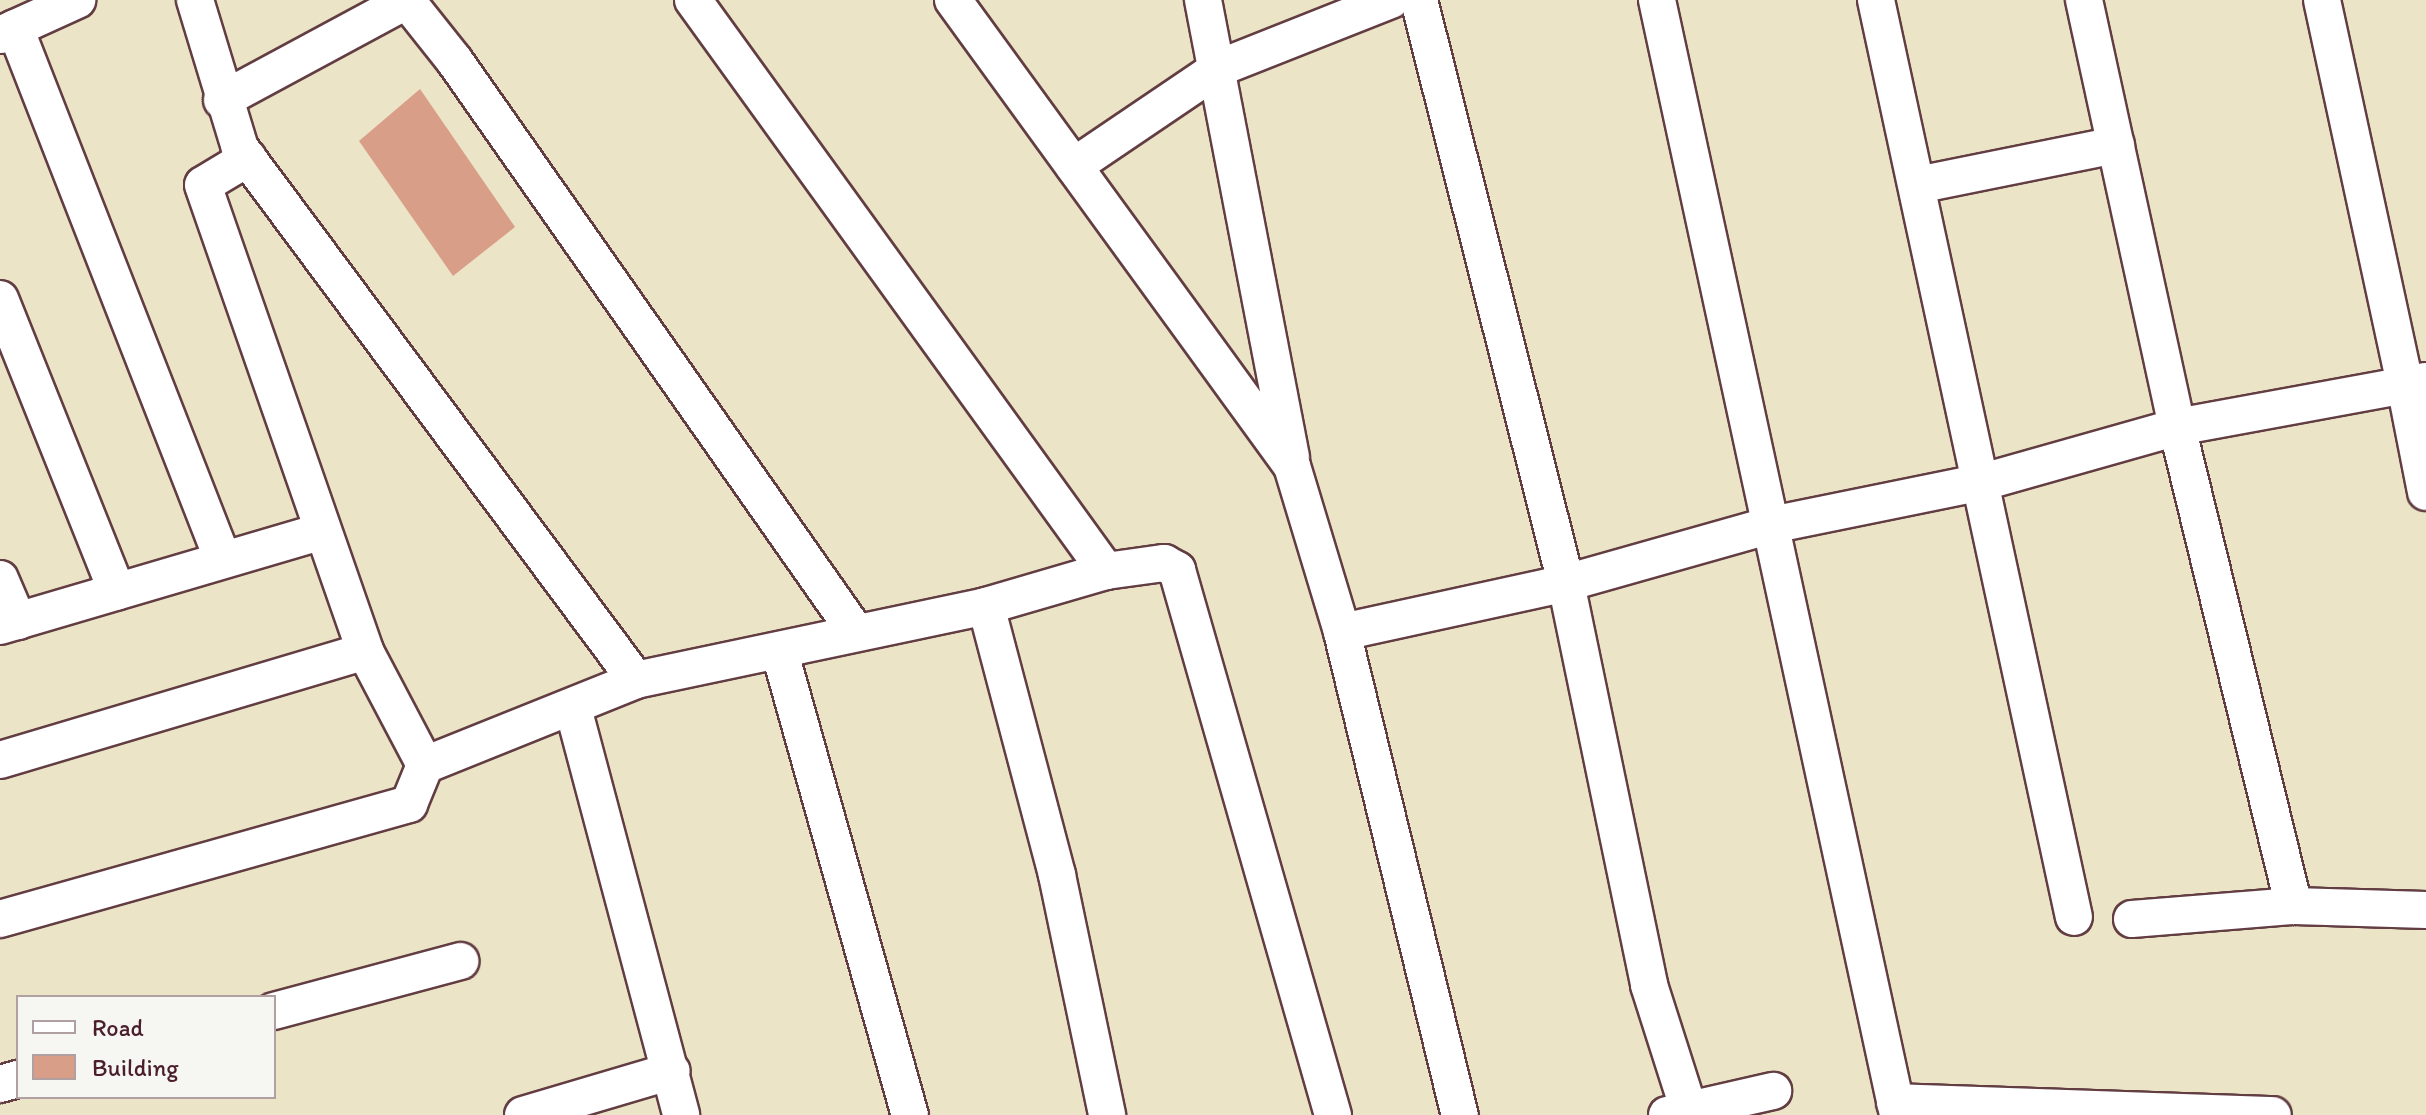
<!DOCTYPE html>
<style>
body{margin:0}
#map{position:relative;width:2426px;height:1115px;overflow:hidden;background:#ebe4c7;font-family:Itim,sans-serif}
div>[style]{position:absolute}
.building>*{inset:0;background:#d99e87}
.roads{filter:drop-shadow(2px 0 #623d42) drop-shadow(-2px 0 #623d42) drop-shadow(0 2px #623d42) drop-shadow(0 -2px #623d42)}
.street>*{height:36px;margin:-18px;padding:0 18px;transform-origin:18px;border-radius:18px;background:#fff}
span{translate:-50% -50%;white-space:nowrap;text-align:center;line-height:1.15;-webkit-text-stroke:6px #f6f6f2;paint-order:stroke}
.legend{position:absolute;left:16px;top:995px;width:260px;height:104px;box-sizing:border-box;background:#f6f6f2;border:2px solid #b1a0a2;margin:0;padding:10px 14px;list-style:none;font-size:24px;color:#4a1f2b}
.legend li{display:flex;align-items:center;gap:16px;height:40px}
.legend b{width:40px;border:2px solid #b1a0a2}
</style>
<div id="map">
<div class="building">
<div style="clip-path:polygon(420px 89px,515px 227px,453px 276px,359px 141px)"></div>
</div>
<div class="roads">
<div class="street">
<div style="left:195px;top:0;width:155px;rotate:73.1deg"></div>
<div style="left:240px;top:148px;width:663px;rotate:53.34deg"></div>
<div style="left:693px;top:0;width:705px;rotate:54.12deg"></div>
<div style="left:1106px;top:571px;width:59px;rotate:-7.9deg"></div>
<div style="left:1164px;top:563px;width:15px;rotate:28deg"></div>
<div style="left:1177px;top:570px;width:567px;rotate:74.03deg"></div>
<div style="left:953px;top:0;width:576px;rotate:53.97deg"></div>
<div style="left:1292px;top:466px;width:173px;rotate:73.2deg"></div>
<div style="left:1342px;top:632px;width:229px;rotate:-12.3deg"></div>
<div style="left:1566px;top:583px;width:213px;rotate:-15.8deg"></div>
<div style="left:1771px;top:525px;width:216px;rotate:-11.5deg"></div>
<div style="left:1983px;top:482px;width:202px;rotate:-15.8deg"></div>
<div style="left:2177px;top:427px;width:232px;rotate:-10.4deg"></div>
<div style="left:2405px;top:385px;width:109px;rotate:78.9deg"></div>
<div style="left:1203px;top:0;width:465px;rotate:79.1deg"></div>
<div style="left:1419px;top:0;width:601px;rotate:75.85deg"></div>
<div style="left:1566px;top:583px;width:410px;rotate:78.3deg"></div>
<div style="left:1649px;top:985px;width:131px;rotate:72.3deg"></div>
<div style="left:1657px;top:0;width:1141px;rotate:77.8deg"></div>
<div style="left:1876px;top:0;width:938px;rotate:77.82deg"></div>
<div style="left:2084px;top:0;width:437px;rotate:77.7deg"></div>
<div style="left:2177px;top:427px;width:493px;rotate:76.3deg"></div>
<div style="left:2294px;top:906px;width:132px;rotate:1.7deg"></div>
<div style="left:2322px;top:0;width:394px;rotate:77.8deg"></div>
<div style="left:2405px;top:385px;width:21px;rotate:-11deg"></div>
<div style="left:407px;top:1px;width:75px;rotate:51.5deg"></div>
<div style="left:454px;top:60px;width:698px;rotate:54.92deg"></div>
<div style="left:15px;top:28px;width:571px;rotate:68.65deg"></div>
<div style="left:0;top:35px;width:85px;rotate:-24.4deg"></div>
<div style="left:222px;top:100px;width:211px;rotate:-28.3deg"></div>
<div style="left:248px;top:158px;width:52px;rotate:149deg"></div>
<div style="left:203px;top:185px;width:493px;rotate:70.8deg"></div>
<div style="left:365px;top:651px;width:129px;rotate:62.2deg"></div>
<div style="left:1074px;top:166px;width:175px;rotate:-34.1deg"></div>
<div style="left:1219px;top:68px;width:185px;rotate:-21.6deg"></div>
<div style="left:1917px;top:185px;width:203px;rotate:-11.4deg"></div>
<div style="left:0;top:299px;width:315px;rotate:68.2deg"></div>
<div style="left:0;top:579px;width:46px;rotate:66.8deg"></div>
<div style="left:986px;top:606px;width:278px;rotate:75.2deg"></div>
<div style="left:1057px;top:875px;width:245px;rotate:78.2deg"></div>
<div style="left:0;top:626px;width:334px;rotate:-16.4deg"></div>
<div style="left:1342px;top:632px;width:497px;rotate:76.3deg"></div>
<div style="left:780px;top:653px;width:480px;rotate:74.3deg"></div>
<div style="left:573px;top:708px;width:421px;rotate:75.1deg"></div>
<div style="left:0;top:760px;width:381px;rotate:-16.6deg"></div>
<div style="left:0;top:919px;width:425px;rotate:-15.7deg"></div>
<div style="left:409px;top:804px;width:42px;rotate:-67.7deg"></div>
<div style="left:425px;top:765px;width:227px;rotate:-21.9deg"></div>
<div style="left:636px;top:680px;width:358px;rotate:-11.9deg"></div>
<div style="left:986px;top:606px;width:125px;rotate:-16.3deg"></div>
<div style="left:2132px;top:919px;width:163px;rotate:-4.6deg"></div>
<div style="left:274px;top:1011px;width:193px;rotate:-15deg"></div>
<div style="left:0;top:1084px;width:19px;rotate:-16deg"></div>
<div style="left:1895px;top:1102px;width:378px;rotate:2deg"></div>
<div style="left:523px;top:1115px;width:155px;rotate:-16.5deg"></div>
<div style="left:1667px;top:1115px;width:109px;rotate:-12.8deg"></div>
</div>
</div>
<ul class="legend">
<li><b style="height:10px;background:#fff"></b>Road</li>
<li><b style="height:22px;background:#d99e87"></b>Building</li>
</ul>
</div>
